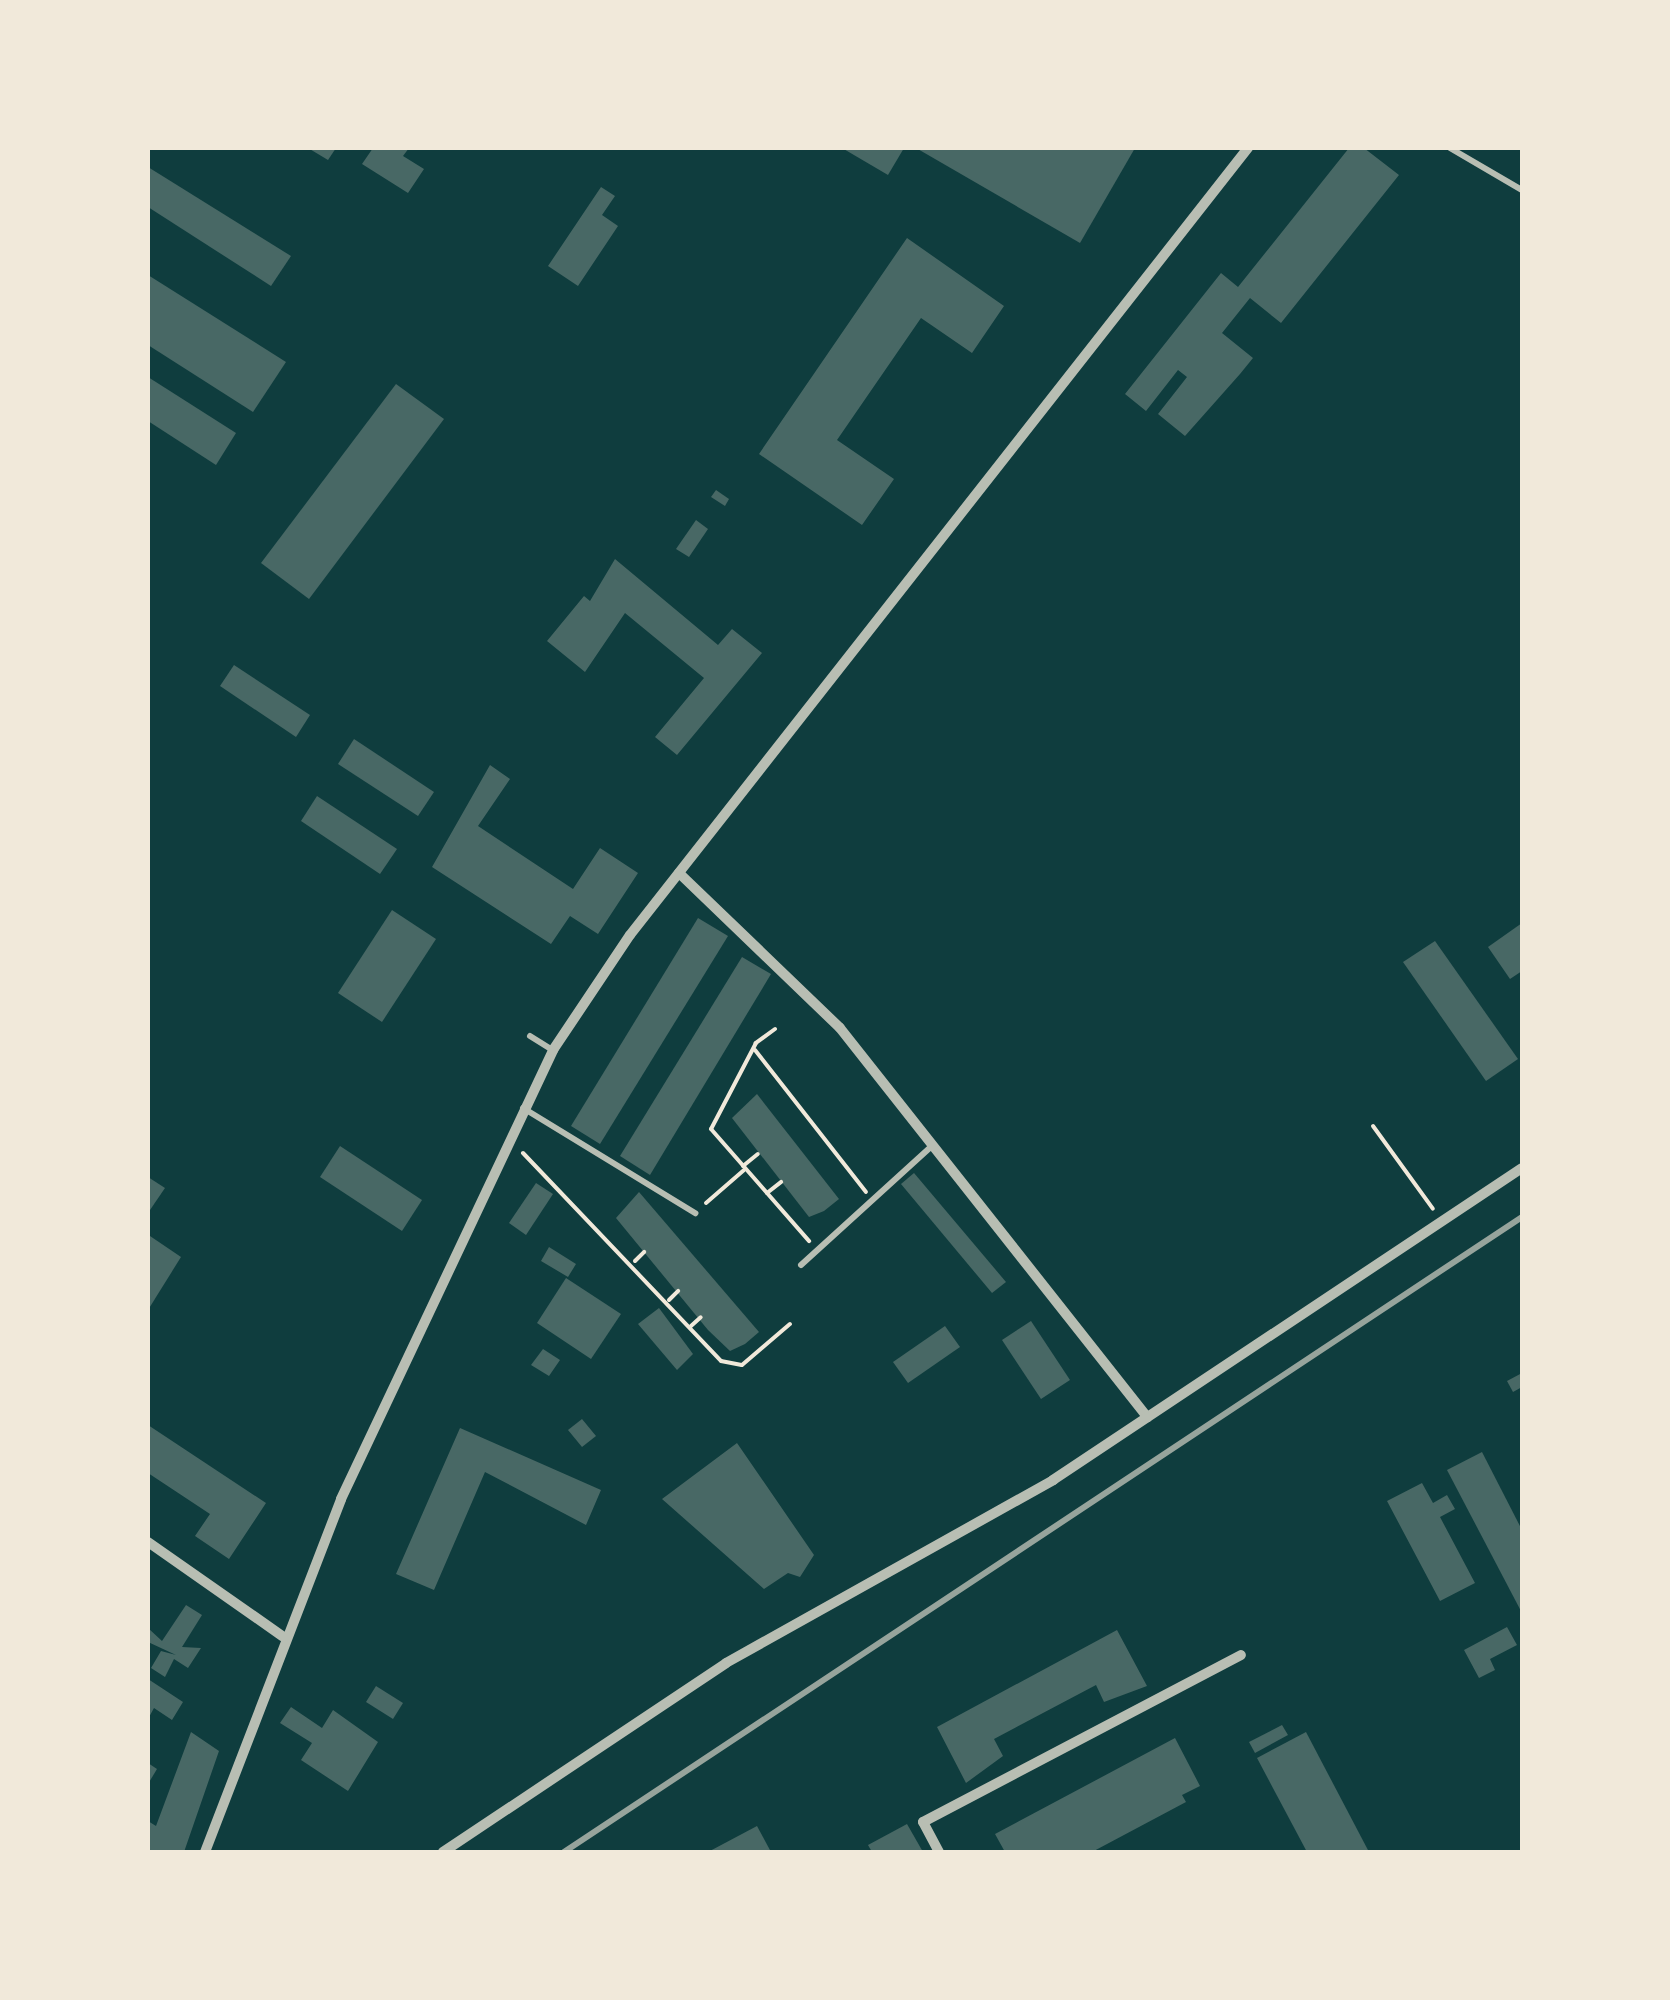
<!DOCTYPE html>
<style>
body{margin:0}
#map{position:relative;width:1670px;height:2000px;overflow:hidden;background:#0f3d3e;font-family:"Libre Baskerville",serif}
div>[style]{position:absolute}
.building>*{inset:0;background:#486865}
.path>*{height:4px;margin:-2px;padding:0 2px;transform-origin:2px;border-radius:2px;background:#f1e9da}
.service>*{height:6px;margin:-3px;padding:0 3px;transform-origin:3px;border-radius:3px;background:#b8beb3}
.minor>*{height:10px;margin:-5px;padding:0 5px;transform-origin:5px;border-radius:5px;background:#b8beb3}
.rail>*{height:6px;margin:-3px;padding:0 3px;transform-origin:3px;border-radius:3px;background:#97a49c}
span{translate:-50% -50%;white-space:nowrap;text-align:center;line-height:1.15;-webkit-text-stroke:10px #f1e9da;paint-order:stroke}
.frame{position:absolute;inset:0;border:150px solid #f1e9da;pointer-events:none}
</style>
<div id="map">
<div class="building">
<div style="clip-path:polygon(308px 148px,336px 148px,328px 160px)"></div>
<div style="clip-path:polygon(373px 148px,409px 148px,403px 156px,424px 169px,408px 193px,362px 164px)"></div>
<div style="clip-path:polygon(842px 148px,904px 148px,888px 175px)"></div>
<div style="clip-path:polygon(916px 148px,1135px 148px,1080px 243px)"></div>
<div style="clip-path:polygon(1349px 148px,1364px 148px,1399px 175px,1281px 323px,1250px 298px,1222px 333px,1253px 358px,1240px 374px,1185px 436px,1158px 414px,1187px 377px,1178px 370px,1146px 411px,1125px 394px,1221px 273px,1238px 287px)"></div>
<div style="clip-path:polygon(148px 167px,291px 256px,271px 286px,148px 207px)"></div>
<div style="clip-path:polygon(601px 187px,615px 196px,602px 215px,618px 226px,578px 286px,548px 266px)"></div>
<div style="clip-path:polygon(907px 238px,1004px 306px,972px 353px,921px 318px,837px 440px,894px 479px,862px 525px,759px 454px)"></div>
<div style="clip-path:polygon(148px 275px,286px 362px,253px 412px,148px 345px)"></div>
<div style="clip-path:polygon(148px 377px,236px 433px,216px 465px,148px 421px)"></div>
<div style="clip-path:polygon(396px 384px,444px 419px,309px 599px,261px 563px)"></div>
<div style="clip-path:polygon(716px 490px,729px 499px,725px 506px,711px 497px)"></div>
<div style="clip-path:polygon(696px 520px,708px 529px,689px 557px,676px 549px)"></div>
<div style="clip-path:polygon(615px 559px,718px 645px,732px 629px,762px 653px,677px 755px,655px 737px,704px 678px,625px 613px,585px 672px,547px 641px,584px 596px,590px 601px)"></div>
<div style="clip-path:polygon(234px 665px,310px 715px,296px 737px,220px 686px)"></div>
<div style="clip-path:polygon(354px 739px,434px 792px,418px 816px,338px 764px)"></div>
<div style="clip-path:polygon(490px 765px,510px 779px,478px 826px,573px 889px,600px 848px,638px 873px,598px 934px,570px 916px,551px 944px,432px 867px)"></div>
<div style="clip-path:polygon(317px 796px,397px 849px,380px 874px,301px 821px)"></div>
<div style="clip-path:polygon(392px 910px,436px 939px,382px 1022px,338px 993px)"></div>
<div style="clip-path:polygon(698px 918px,728px 936px,600px 1144px,571px 1126px)"></div>
<div style="clip-path:polygon(1522px 923px,1522px 971px,1510px 979px,1488px 947px)"></div>
<div style="clip-path:polygon(1435px 941px,1518px 1059px,1486px 1081px,1403px 962px)"></div>
<div style="clip-path:polygon(742px 957px,771px 974px,650px 1175px,620px 1156px)"></div>
<div style="clip-path:polygon(757px 1094px,839px 1199px,824px 1211px,809px 1217px,732px 1118px)"></div>
<div style="clip-path:polygon(340px 1146px,422px 1200px,402px 1231px,320px 1177px)"></div>
<div style="clip-path:polygon(914px 1173px,1006px 1282px,992px 1293px,901px 1184px)"></div>
<div style="clip-path:polygon(148px 1177px,165px 1188px,150px 1210px,148px 1208px)"></div>
<div style="clip-path:polygon(536px 1183px,553px 1194px,526px 1235px,509px 1223px)"></div>
<div style="clip-path:polygon(639px 1192px,759px 1332px,745px 1344px,730px 1351px,708px 1330px,616px 1218px)"></div>
<div style="clip-path:polygon(150px 1236px,181px 1257px,148px 1310px,148px 1241px)"></div>
<div style="clip-path:polygon(549px 1247px,576px 1264px,568px 1277px,541px 1261px)"></div>
<div style="clip-path:polygon(566px 1278px,621px 1314px,591px 1359px,537px 1323px)"></div>
<div style="clip-path:polygon(659px 1308px,693px 1354px,677px 1370px,638px 1324px)"></div>
<div style="clip-path:polygon(1031px 1321px,1070px 1380px,1041px 1399px,1002px 1340px)"></div>
<div style="clip-path:polygon(945px 1326px,960px 1347px,908px 1383px,893px 1362px)"></div>
<div style="clip-path:polygon(543px 1349px,560px 1360px,549px 1376px,531px 1365px)"></div>
<div style="clip-path:polygon(1522px 1373px,1522px 1387px,1513px 1392px,1507px 1381px)"></div>
<div style="clip-path:polygon(582px 1419px,596px 1436px,582px 1447px,568px 1430px)"></div>
<div style="clip-path:polygon(148px 1425px,266px 1503px,229px 1559px,195px 1536px,210px 1514px,148px 1473px)"></div>
<div style="clip-path:polygon(460px 1428px,601px 1490px,586px 1525px,485px 1472px,434px 1590px,396px 1574px)"></div>
<div style="clip-path:polygon(737px 1443px,814px 1555px,800px 1577px,788px 1573px,764px 1589px,662px 1499px)"></div>
<div style="clip-path:polygon(1482px 1452px,1522px 1530px,1522px 1613px,1447px 1470px)"></div>
<div style="clip-path:polygon(1422px 1483px,1433px 1503px,1447px 1495px,1455px 1509px,1440px 1517px,1475px 1583px,1440px 1601px,1387px 1501px)"></div>
<div style="clip-path:polygon(186px 1605px,202px 1615px,182px 1647px,201px 1648px,188px 1668px,174px 1659px,165px 1677px,151px 1668px,161px 1651px,176px 1655px,148px 1642px,148px 1628px,162px 1641px)"></div>
<div style="clip-path:polygon(1507px 1627px,1517px 1645px,1490px 1659px,1495px 1670px,1479px 1678px,1464px 1650px)"></div>
<div style="clip-path:polygon(1117px 1630px,1147px 1686px,1104px 1702px,1096px 1685px,994px 1739px,1003px 1756px,966px 1783px,937px 1727px)"></div>
<div style="clip-path:polygon(148px 1679px,183px 1702px,172px 1720px,154px 1708px,148px 1719px)"></div>
<div style="clip-path:polygon(376px 1686px,403px 1703px,393px 1719px,366px 1702px)"></div>
<div style="clip-path:polygon(291px 1707px,322px 1728px,333px 1710px,378px 1742px,348px 1791px,301px 1760px,312px 1743px,280px 1723px)"></div>
<div style="clip-path:polygon(1282px 1725px,1288px 1735px,1255px 1753px,1249px 1742px)"></div>
<div style="clip-path:polygon(191px 1732px,219px 1751px,184px 1852px,148px 1852px,148px 1821px,156px 1826px)"></div>
<div style="clip-path:polygon(1306px 1732px,1369px 1852px,1307px 1852px,1257px 1758px)"></div>
<div style="clip-path:polygon(1175px 1738px,1200px 1786px,1182px 1795px,1186px 1802px,1092px 1852px,1005px 1852px,995px 1834px)"></div>
<div style="clip-path:polygon(148px 1763px,157px 1769px,148px 1784px)"></div>
<div style="clip-path:polygon(907px 1824px,923px 1852px,872px 1852px,868px 1845px)"></div>
<div style="clip-path:polygon(757px 1826px,771px 1852px,708px 1852px)"></div>
</div>
<div class="path">
<div style="left:775px;top:1029px;width:24px;rotate:144deg"></div>
<div style="left:756px;top:1043px;width:97px;rotate:117.6deg"></div>
<div style="left:711px;top:1129px;width:149px;rotate:48.8deg"></div>
<div style="left:755px;top:1050px;width:180px;rotate:52deg"></div>
<div style="left:1373px;top:1126px;width:102px;rotate:54.1deg"></div>
<div style="left:523px;top:1153px;width:287px;rotate:46.4deg"></div>
<div style="left:721px;top:1361px;width:21px;rotate:11deg"></div>
<div style="left:742px;top:1365px;width:63px;rotate:-40.5deg"></div>
<div style="left:743px;top:1166px;width:19px;rotate:-39deg"></div>
<div style="left:767px;top:1193px;width:18px;rotate:-38deg"></div>
<div style="left:706px;top:1203px;width:50px;rotate:-41deg"></div>
<div style="left:635px;top:1261px;width:13px;rotate:-45deg"></div>
<div style="left:669px;top:1300px;width:13px;rotate:-45deg"></div>
<div style="left:691px;top:1326px;width:13px;rotate:-42deg"></div>
</div>
<div class="service">
<div style="left:1450px;top:148px;width:83px;rotate:30.3deg"></div>
<div style="left:530px;top:1036px;width:26px;rotate:32deg"></div>
<div style="left:523px;top:1108px;width:202px;rotate:31.4deg"></div>
<div style="left:801px;top:1265px;width:178px;rotate:-42.3deg"></div>
</div>
<div class="minor">
<div style="left:679px;top:873px;width:223px;rotate:43.9deg"></div>
<div style="left:840px;top:1028px;width:496px;rotate:51.7deg"></div>
<div style="left:148px;top:1542px;width:164px;rotate:35deg"></div>
<div style="left:205px;top:1852px;width:378px;rotate:-68.9deg"></div>
<div style="left:341px;top:1499px;width:497px;rotate:-64.7deg"></div>
<div style="left:553px;top:1050px;width:138px;rotate:-56.2deg"></div>
<div style="left:630px;top:935px;width:1001px;rotate:-51.86deg"></div>
<div style="left:443px;top:1852px;width:340px;rotate:-33.7deg"></div>
<div style="left:726px;top:1663px;width:375px;rotate:-29.2deg"></div>
<div style="left:1053px;top:1480px;width:563px;rotate:-33.63deg"></div>
<div style="left:939px;top:1852px;width:34px;rotate:-118deg"></div>
<div style="left:923px;top:1822px;width:359px;rotate:-27.7deg"></div>
</div>
<div class="rail">
<div style="left:564px;top:1852px;width:1149px;rotate:-33.54deg"></div>
</div>
<div class="frame"></div>
</div>
